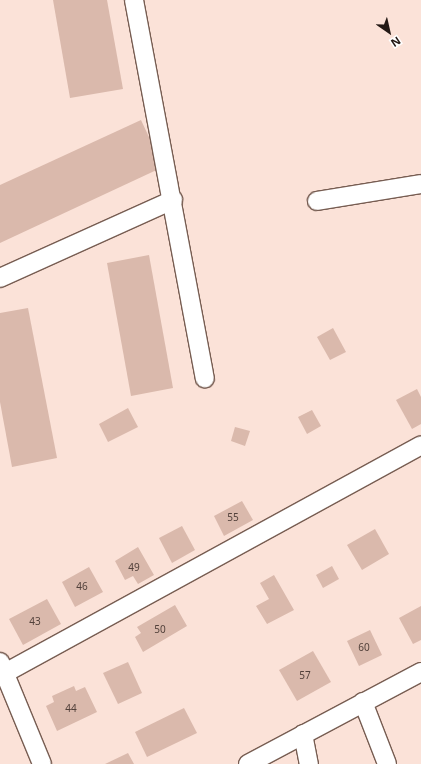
<!DOCTYPE html>
<style>
body{margin:0}
#map{position:relative;width:421px;height:764px;overflow:hidden;background:#fbe2d8;font-family:"Noto Sans",sans-serif}
div>[style]{position:absolute}
.building>*{inset:0;background:#dab9ac}
.roads{filter:drop-shadow(1px 0 #775d52) drop-shadow(-1px 0 #775d52) drop-shadow(0 1px #775d52) drop-shadow(0 -1px #775d52)}
.minor>*{height:18px;margin:-9px;padding:0 9px;transform-origin:9px;border-radius:9px;background:#fff}
span{translate:-50% -50%;white-space:nowrap;text-align:center;line-height:1.15;-webkit-text-stroke:3px #fff;paint-order:stroke}
.number-label{font-size:10px;color:#52413b}
.number-label span{-webkit-text-stroke-width:0}
.north{position:absolute;left:369px;top:12px;width:40px;height:40px;-webkit-text-stroke:3px #fff;paint-order:stroke;rotate:146deg;font-size:11px;font-weight:700;line-height:16px;text-align:center;color:#241915}
.north::after{content:'';display:block;margin:auto;width:14px;height:18px;background:#241915;clip-path:polygon(50% 0,100% 100%,50% 72%,0 100%)}
</style>
<div id="map">
<div class="building">
<div style="clip-path:polygon(53px 0,107px 0,123px 89px,70px 98px)"></div>
<div style="clip-path:polygon(141px 120px,163px 167px,0 243px,0 185px)"></div>
<div style="clip-path:polygon(149px 255px,173px 388px,131px 396px,107px 263px)"></div>
<div style="clip-path:polygon(28px 308px,57px 458px,12px 467px,0 402px,0 313px)"></div>
<div style="clip-path:polygon(333px 328px,346px 352px,330px 360px,317px 337px)"></div>
<div style="clip-path:polygon(417px 389px,421px 397px,421px 424px,412px 429px,396px 400px)"></div>
<div style="clip-path:polygon(128px 408px,138px 427px,108px 442px,99px 424px)"></div>
<div style="clip-path:polygon(312px 410px,321px 426px,307px 434px,298px 417px)"></div>
<div style="clip-path:polygon(235px 427px,250px 431px,245px 446px,231px 441px)"></div>
<div style="clip-path:polygon(242px 501px,253px 520px,224px 536px,214px 516px)"></div>
<div style="clip-path:polygon(182px 526px,195px 550px,172px 563px,159px 538px)"></div>
<div style="clip-path:polygon(375px 529px,389px 554px,362px 570px,347px 545px)"></div>
<div style="clip-path:polygon(138px 547px,154px 575px,138px 584px,133px 576px,125px 580px,115px 561px)"></div>
<div style="clip-path:polygon(332px 566px,339px 579px,323px 588px,316px 575px)"></div>
<div style="clip-path:polygon(89px 567px,103px 592px,75px 607px,62px 582px)"></div>
<div style="clip-path:polygon(274px 575px,294px 610px,267px 624px,256px 606px,269px 599px,260px 583px)"></div>
<div style="clip-path:polygon(47px 599px,61px 624px,23px 645px,9px 619px)"></div>
<div style="clip-path:polygon(175px 605px,187px 626px,143px 652px,135px 637px,141px 633px,137px 627px)"></div>
<div style="clip-path:polygon(421px 606px,421px 640px,413px 644px,399px 618px)"></div>
<div style="clip-path:polygon(370px 630px,382px 655px,359px 666px,347px 641px)"></div>
<div style="clip-path:polygon(313px 651px,331px 682px,297px 701px,279px 670px)"></div>
<div style="clip-path:polygon(128px 662px,142px 693px,118px 704px,103px 673px)"></div>
<div style="clip-path:polygon(74px 686px,76px 691px,85px 687px,97px 712px,57px 731px,46px 706px,54px 702px,52px 696px)"></div>
<div style="clip-path:polygon(184px 708px,197px 733px,147px 757px,135px 732px)"></div>
<div style="clip-path:polygon(128px 753px,134px 764px,105px 764px)"></div>
</div>
<div class="roads">
<div class="minor">
<div style="left:134px;top:0;width:385px;rotate:79.4deg"></div>
<div style="left:317px;top:201px;width:105px;rotate:-9.3deg"></div>
<div style="left:0;top:278px;width:190px;rotate:-24.3deg"></div>
<div style="left:0;top:662px;width:110px;rotate:67.6deg"></div>
<div style="left:5px;top:673px;width:474px;rotate:-28.7deg"></div>
<div style="left:363px;top:702px;width:66px;rotate:68.8deg"></div>
<div style="left:303px;top:734px;width:31px;rotate:79deg"></div>
<div style="left:248px;top:764px;width:196px;rotate:-28deg"></div>
</div>
</div>
<div class="number-label">
<span style="left:233px;top:518px">55</span>
<span style="left:134px;top:568px">49</span>
<span style="left:82px;top:587px">46</span>
<span style="left:35px;top:622px">43</span>
<span style="left:160px;top:630px">50</span>
<span style="left:364px;top:648px">60</span>
<span style="left:305px;top:676px">57</span>
<span style="left:71px;top:709px">44</span>
</div>
<div class="north">N</div>
</div>
